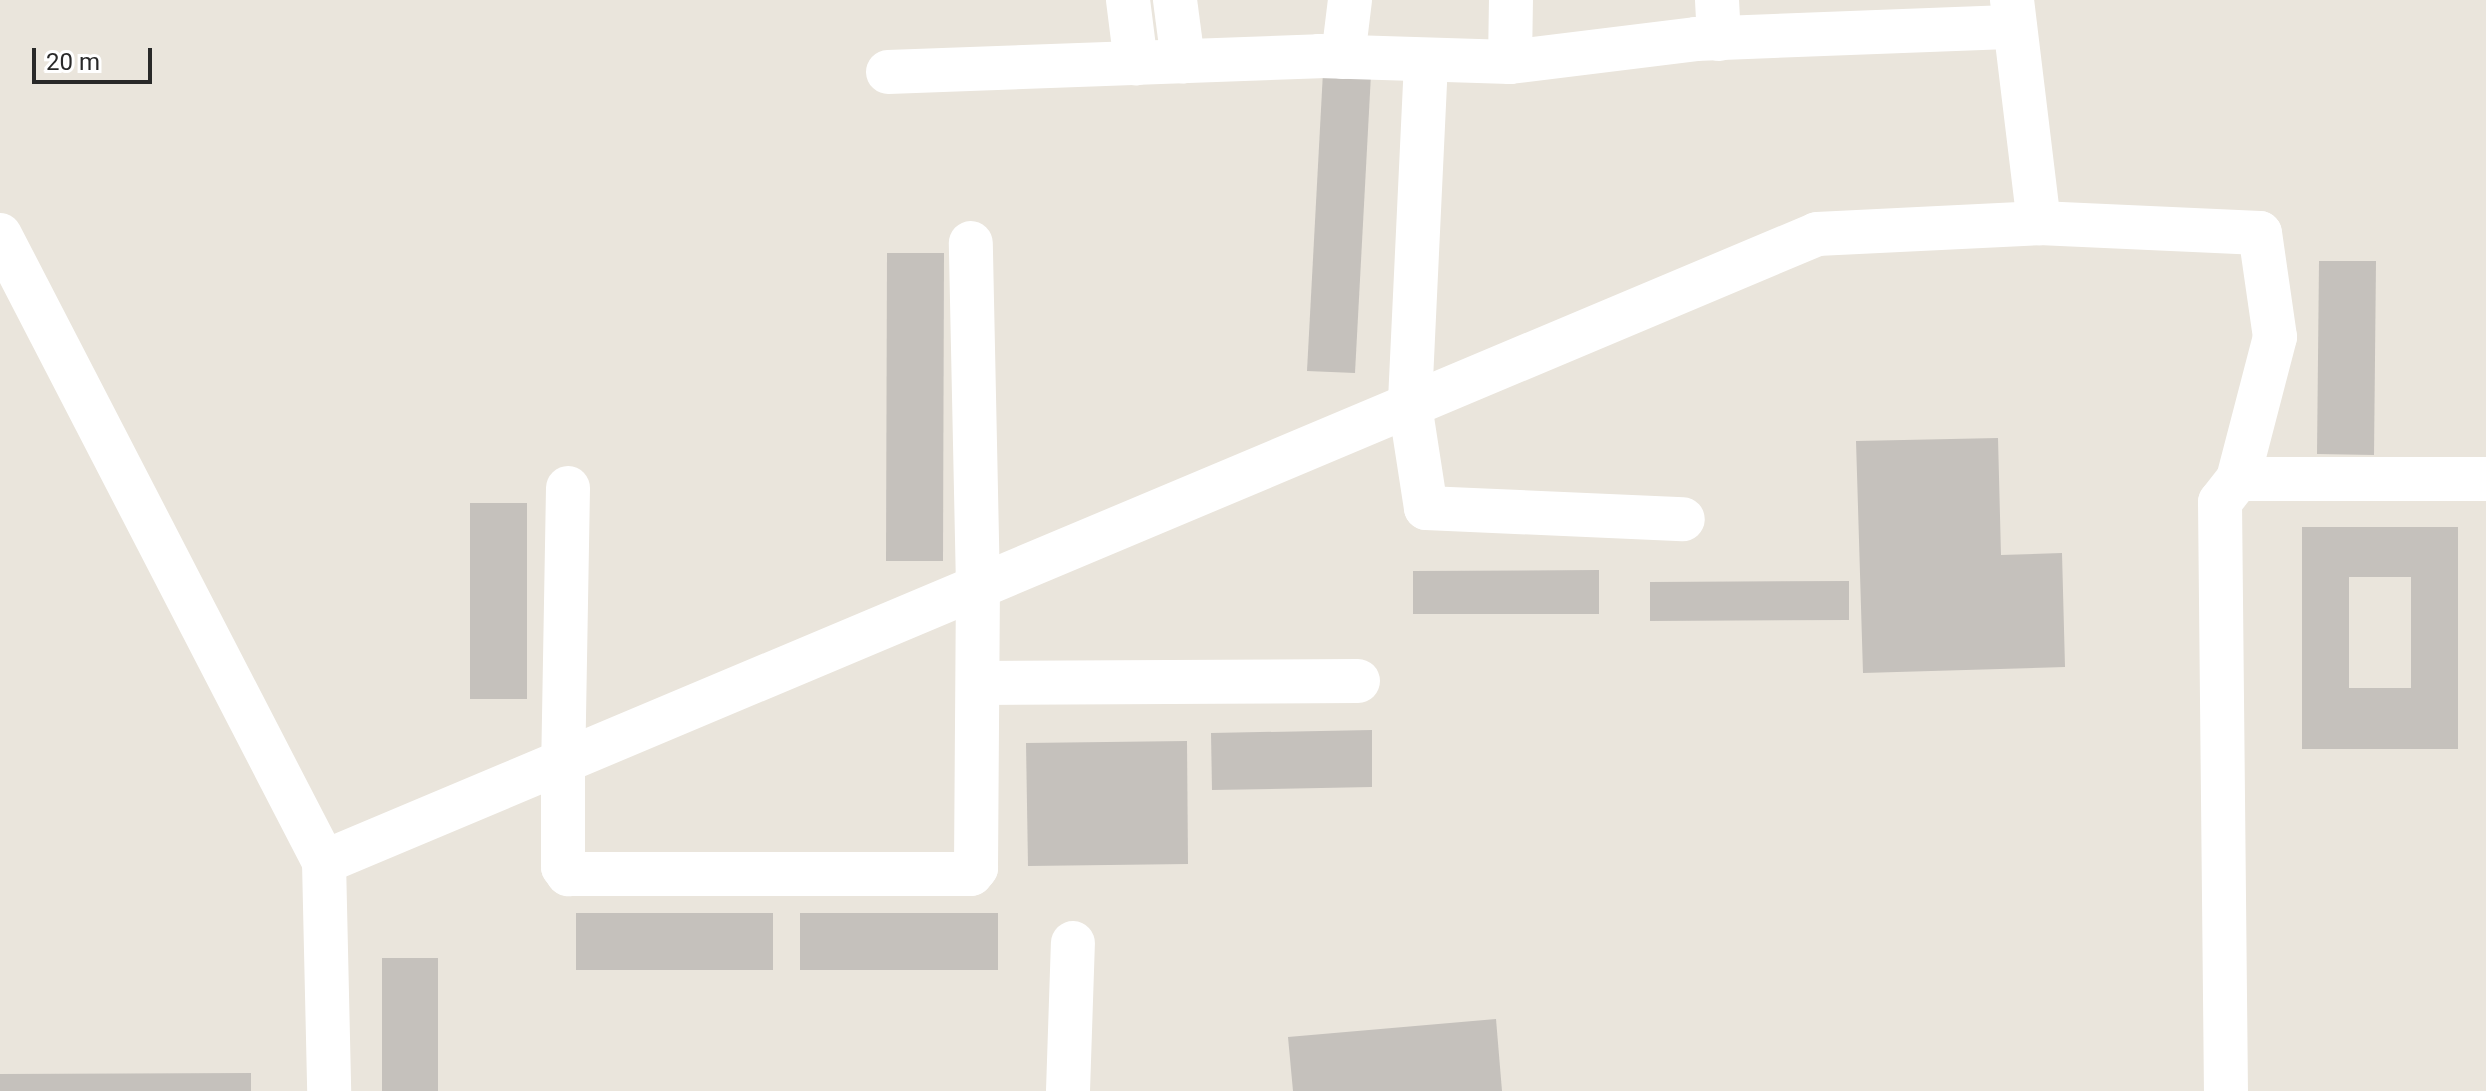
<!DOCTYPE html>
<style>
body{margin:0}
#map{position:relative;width:2486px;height:1091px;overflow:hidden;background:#eae5dc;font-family:Roboto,sans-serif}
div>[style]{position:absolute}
.building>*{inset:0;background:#c5c1bc}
.minor>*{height:44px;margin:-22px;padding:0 22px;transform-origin:22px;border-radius:22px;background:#fff}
span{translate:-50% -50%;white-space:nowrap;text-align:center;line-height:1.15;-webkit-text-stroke:6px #fff;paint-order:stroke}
.scale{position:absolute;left:32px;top:48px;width:120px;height:36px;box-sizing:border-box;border:4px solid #292929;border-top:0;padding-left:10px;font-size:24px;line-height:28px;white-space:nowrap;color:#292929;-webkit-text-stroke:6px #fff;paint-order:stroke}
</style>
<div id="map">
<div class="building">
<div style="clip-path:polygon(1323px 72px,1371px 74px,1355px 373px,1307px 371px)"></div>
<div style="clip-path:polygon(887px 253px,944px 253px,943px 561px,886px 561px)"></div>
<div style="clip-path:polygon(2319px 261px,2376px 261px,2374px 455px,2317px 454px)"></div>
<div style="clip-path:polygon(1998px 438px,2001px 555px,2062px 553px,2065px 667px,1863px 673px,1856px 441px)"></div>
<div style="clip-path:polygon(470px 503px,527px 503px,527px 699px,470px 699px)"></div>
<div style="clip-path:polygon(evenodd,2302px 527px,2458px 527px,2458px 749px,2302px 749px,2302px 527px,2349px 577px,2411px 577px,2411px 688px,2349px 688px,2349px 577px)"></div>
<div style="clip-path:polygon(1599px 570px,1599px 614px,1413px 614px,1413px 571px)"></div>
<div style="clip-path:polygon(1849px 581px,1849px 620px,1650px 621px,1650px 582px)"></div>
<div style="clip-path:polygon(1372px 730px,1372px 787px,1212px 790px,1211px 733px)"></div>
<div style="clip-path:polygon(1187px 741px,1188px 864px,1028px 866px,1026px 743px)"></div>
<div style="clip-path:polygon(576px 913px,773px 913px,773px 970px,576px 970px)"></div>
<div style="clip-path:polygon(800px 913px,998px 913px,998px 970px,800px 970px)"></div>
<div style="clip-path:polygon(382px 958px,438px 958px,438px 1091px,382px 1091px)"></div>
<div style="clip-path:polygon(1496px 1019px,1502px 1091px,1293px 1091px,1288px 1037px)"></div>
<div style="clip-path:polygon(251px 1073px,251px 1091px,0 1091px,0 1074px)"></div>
</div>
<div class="minor">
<div style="left:1128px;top:0;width:64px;rotate:82.8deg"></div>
<div style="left:1175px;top:0;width:62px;rotate:82.5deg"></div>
<div style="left:1717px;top:0;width:39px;rotate:87deg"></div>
<div style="left:2012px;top:0;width:225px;rotate:83.1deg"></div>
<div style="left:1343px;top:57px;width:57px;rotate:-83deg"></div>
<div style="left:1426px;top:62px;width:343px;rotate:92.7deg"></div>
<div style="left:1410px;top:405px;width:104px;rotate:81.2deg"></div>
<div style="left:1426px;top:508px;width:257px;rotate:2.5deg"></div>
<div style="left:1510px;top:62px;width:187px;rotate:-7deg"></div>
<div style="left:1696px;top:39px;width:319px;rotate:-2.2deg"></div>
<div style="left:888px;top:72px;width:431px;rotate:-2.1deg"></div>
<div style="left:1319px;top:56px;width:191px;rotate:1.8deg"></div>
<div style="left:1510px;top:62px;width:62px;rotate:-89.1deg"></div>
<div style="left:0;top:235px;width:706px;rotate:62.67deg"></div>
<div style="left:324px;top:862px;width:229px;rotate:88.7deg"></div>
<div style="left:2238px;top:479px;width:248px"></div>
<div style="left:568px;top:488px;width:275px;rotate:91deg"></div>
<div style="left:563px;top:763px;width:104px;rotate:90deg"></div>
<div style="left:563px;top:867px;width:9px;rotate:54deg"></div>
<div style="left:568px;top:874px;width:403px"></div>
<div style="left:971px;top:874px;width:8px;rotate:-50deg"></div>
<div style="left:976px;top:868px;width:281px;rotate:-89.6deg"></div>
<div style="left:978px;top:587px;width:344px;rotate:-91.2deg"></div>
<div style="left:978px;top:683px;width:380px;rotate:-0.3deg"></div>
<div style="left:324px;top:862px;width:1620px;rotate:-22.81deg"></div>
<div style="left:1817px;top:234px;width:222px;rotate:-2.8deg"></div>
<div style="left:2039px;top:223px;width:221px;rotate:2.6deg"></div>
<div style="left:2260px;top:233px;width:105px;rotate:81.8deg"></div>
<div style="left:2275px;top:337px;width:147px;rotate:104.6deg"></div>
<div style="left:2238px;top:479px;width:29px;rotate:128deg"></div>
<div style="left:2220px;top:502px;width:589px;rotate:89.42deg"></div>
<div style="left:1068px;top:1091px;width:148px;rotate:-88.1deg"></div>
</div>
<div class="scale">20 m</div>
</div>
